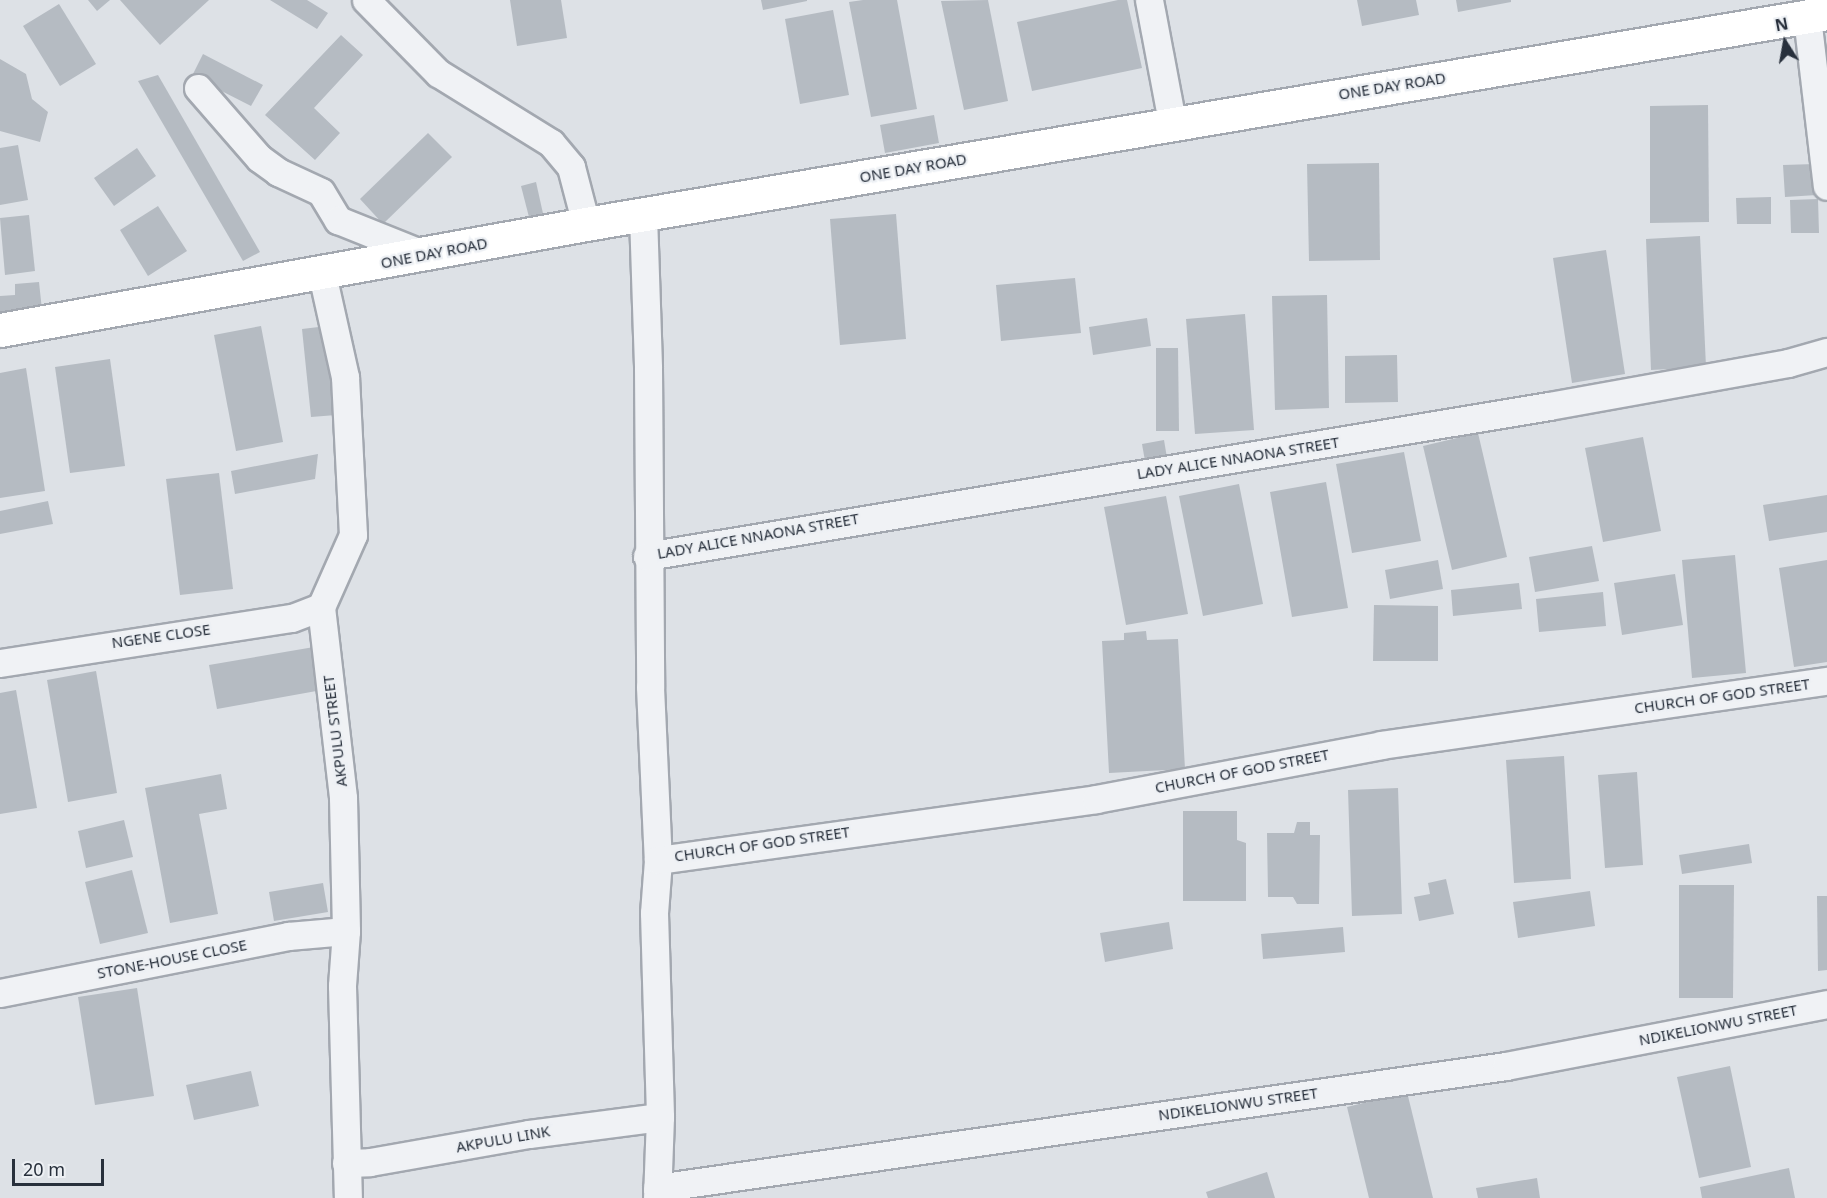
<!DOCTYPE html>
<style>
body{margin:0}
#map{position:relative;width:1827px;height:1198px;overflow:hidden;background:#dde1e6;font-family:"Noto Sans",sans-serif}
div>[style]{position:absolute}
.building>*{inset:0;background:#b5bbc2}
.roads{filter:drop-shadow(2px 0 #a3a8b0) drop-shadow(-2px 0 #a3a8b0) drop-shadow(0 2px #a3a8b0) drop-shadow(0 -2px #a3a8b0)}
.minor>*{height:27px;margin:-13.5px;padding:0 13.5px;transform-origin:13.5px;border-radius:13.5px;background:#f0f2f5}
.secondary>*{height:33px;margin:-16.5px;padding:0 16.5px;transform-origin:16.5px;border-radius:16.5px;background:#fff}
span{translate:-50% -50%;white-space:nowrap;text-align:center;line-height:1.15;-webkit-text-stroke:4.5px #edf0f4;paint-order:stroke}
.street-label{font-size:15px;color:#28303c}
.north{position:absolute;left:1755px;top:12px;width:60px;height:60px;-webkit-text-stroke:4px #edf0f4;paint-order:stroke;rotate:349deg;font-size:16px;font-weight:700;line-height:24px;text-align:center;color:#28303c}
.north::after{content:'';display:block;margin:auto;width:21px;height:27px;background:#28303c;clip-path:polygon(50% 0,100% 100%,50% 72%,0 100%)}
.scale{position:absolute;left:12px;top:1159px;width:92px;height:27px;box-sizing:border-box;border:3px solid #28303c;border-top:0;padding-left:8px;font-size:18px;line-height:21px;white-space:nowrap;color:#28303c;-webkit-text-stroke:4px #edf0f4;paint-order:stroke}
</style>
<div id="map">
<div class="building">
<div style="clip-path:polygon(88px 0,110px 0,97px 11px)"></div>
<div style="clip-path:polygon(120px 0,209px 0,160px 45px)"></div>
<div style="clip-path:polygon(270px 0,307px 0,328px 13px,317px 29px)"></div>
<div style="clip-path:polygon(510px 0,561px 0,567px 38px,517px 46px)"></div>
<div style="clip-path:polygon(761px 0,807px 0,807px 1px,763px 10px)"></div>
<div style="clip-path:polygon(863px 0,897px 0,917px 109px,871px 117px,849px 2px)"></div>
<div style="clip-path:polygon(988px 0,1008px 101px,964px 110px,941px 1px)"></div>
<div style="clip-path:polygon(1118px 0,1127px 0,1142px 68px,1032px 91px,1017px 22px)"></div>
<div style="clip-path:polygon(1357px 0,1416px 0,1419px 15px,1362px 26px)"></div>
<div style="clip-path:polygon(1456px 0,1511px 0,1511px 2px,1458px 12px)"></div>
<div style="clip-path:polygon(59px 4px,96px 64px,60px 86px,23px 26px)"></div>
<div style="clip-path:polygon(833px 10px,849px 95px,800px 104px,785px 19px)"></div>
<div style="clip-path:polygon(341px 35px,363px 55px,314px 108px,340px 133px,315px 160px,265px 115px)"></div>
<div style="clip-path:polygon(203px 54px,263px 85px,251px 106px,192px 76px)"></div>
<div style="clip-path:polygon(0 59px,26px 74px,32px 99px,48px 112px,40px 142px,0 131px)"></div>
<div style="clip-path:polygon(158px 75px,260px 252px,243px 261px,138px 81px)"></div>
<div style="clip-path:polygon(1708px 105px,1709px 222px,1650px 223px,1650px 106px)"></div>
<div style="clip-path:polygon(934px 115px,939px 143px,885px 153px,880px 125px)"></div>
<div style="clip-path:polygon(428px 133px,452px 157px,383px 224px,360px 199px)"></div>
<div style="clip-path:polygon(18px 145px,28px 200px,0 205px,0 148px)"></div>
<div style="clip-path:polygon(137px 148px,156px 176px,114px 206px,94px 178px)"></div>
<div style="clip-path:polygon(1379px 163px,1380px 260px,1309px 261px,1307px 164px)"></div>
<div style="clip-path:polygon(1815px 164px,1817px 195px,1785px 197px,1783px 165px)"></div>
<div style="clip-path:polygon(536px 182px,544px 218px,530px 221px,521px 186px)"></div>
<div style="clip-path:polygon(1771px 197px,1771px 224px,1737px 224px,1736px 198px)"></div>
<div style="clip-path:polygon(1818px 199px,1819px 233px,1791px 233px,1790px 200px)"></div>
<div style="clip-path:polygon(158px 206px,187px 251px,148px 276px,120px 230px)"></div>
<div style="clip-path:polygon(896px 214px,906px 339px,840px 345px,830px 219px)"></div>
<div style="clip-path:polygon(29px 215px,35px 271px,5px 275px,0 218px)"></div>
<div style="clip-path:polygon(1700px 236px,1706px 367px,1651px 370px,1646px 239px)"></div>
<div style="clip-path:polygon(1606px 250px,1625px 374px,1572px 383px,1553px 258px)"></div>
<div style="clip-path:polygon(1075px 278px,1081px 333px,1001px 341px,996px 285px)"></div>
<div style="clip-path:polygon(39px 282px,42px 310px,0 312px,0 296px,15px 295px,15px 284px)"></div>
<div style="clip-path:polygon(1327px 295px,1329px 408px,1275px 410px,1272px 296px)"></div>
<div style="clip-path:polygon(1245px 314px,1254px 430px,1195px 434px,1186px 319px)"></div>
<div style="clip-path:polygon(1147px 318px,1151px 346px,1093px 355px,1089px 327px)"></div>
<div style="clip-path:polygon(261px 326px,283px 442px,236px 451px,214px 335px)"></div>
<div style="clip-path:polygon(327px 326px,336px 415px,311px 417px,302px 329px)"></div>
<div style="clip-path:polygon(1156px 348px,1178px 348px,1179px 431px,1156px 431px)"></div>
<div style="clip-path:polygon(1397px 355px,1398px 402px,1345px 403px,1345px 356px)"></div>
<div style="clip-path:polygon(110px 359px,125px 466px,70px 473px,55px 367px)"></div>
<div style="clip-path:polygon(26px 368px,45px 491px,0 498px,0 373px)"></div>
<div style="clip-path:polygon(1478px 433px,1507px 557px,1452px 570px,1423px 446px)"></div>
<div style="clip-path:polygon(1643px 437px,1661px 531px,1603px 542px,1585px 448px)"></div>
<div style="clip-path:polygon(1164px 440px,1167px 458px,1145px 461px,1142px 444px)"></div>
<div style="clip-path:polygon(1404px 452px,1421px 541px,1352px 553px,1336px 464px)"></div>
<div style="clip-path:polygon(318px 454px,315px 479px,235px 494px,231px 471px)"></div>
<div style="clip-path:polygon(219px 473px,233px 589px,180px 595px,166px 479px)"></div>
<div style="clip-path:polygon(1326px 482px,1348px 608px,1292px 617px,1270px 492px)"></div>
<div style="clip-path:polygon(1239px 484px,1263px 604px,1203px 616px,1179px 496px)"></div>
<div style="clip-path:polygon(1827px 495px,1827px 532px,1769px 541px,1763px 505px)"></div>
<div style="clip-path:polygon(1166px 496px,1188px 614px,1126px 625px,1104px 507px)"></div>
<div style="clip-path:polygon(48px 501px,53px 524px,0 534px,0 511px)"></div>
<div style="clip-path:polygon(1592px 546px,1599px 581px,1535px 592px,1529px 557px)"></div>
<div style="clip-path:polygon(1735px 555px,1746px 673px,1692px 678px,1682px 560px)"></div>
<div style="clip-path:polygon(1438px 560px,1443px 589px,1390px 599px,1385px 570px)"></div>
<div style="clip-path:polygon(1827px 560px,1827px 662px,1794px 667px,1779px 568px)"></div>
<div style="clip-path:polygon(1675px 574px,1683px 625px,1622px 635px,1614px 583px)"></div>
<div style="clip-path:polygon(1519px 583px,1522px 609px,1453px 616px,1451px 590px)"></div>
<div style="clip-path:polygon(1603px 592px,1606px 626px,1539px 632px,1536px 599px)"></div>
<div style="clip-path:polygon(1374px 605px,1438px 606px,1438px 661px,1373px 661px)"></div>
<div style="clip-path:polygon(1146px 631px,1147px 640px,1178px 639px,1185px 769px,1109px 773px,1102px 641px,1124px 640px,1124px 633px)"></div>
<div style="clip-path:polygon(314px 647px,322px 690px,217px 709px,209px 665px)"></div>
<div style="clip-path:polygon(96px 671px,117px 793px,68px 802px,47px 680px)"></div>
<div style="clip-path:polygon(16px 690px,37px 808px,0 814px,0 693px)"></div>
<div style="clip-path:polygon(1564px 756px,1571px 879px,1514px 883px,1506px 760px)"></div>
<div style="clip-path:polygon(1637px 772px,1643px 865px,1605px 868px,1598px 775px)"></div>
<div style="clip-path:polygon(221px 774px,227px 809px,199px 814px,218px 914px,170px 923px,145px 788px)"></div>
<div style="clip-path:polygon(1398px 788px,1402px 914px,1352px 916px,1348px 790px)"></div>
<div style="clip-path:polygon(1183px 811px,1237px 811px,1237px 840px,1246px 843px,1246px 901px,1183px 901px)"></div>
<div style="clip-path:polygon(124px 820px,133px 857px,86px 868px,78px 831px)"></div>
<div style="clip-path:polygon(1297px 822px,1310px 822px,1310px 835px,1320px 835px,1319px 904px,1297px 904px,1293px 897px,1268px 897px,1267px 833px,1294px 833px)"></div>
<div style="clip-path:polygon(1749px 844px,1752px 863px,1682px 874px,1679px 855px)"></div>
<div style="clip-path:polygon(132px 870px,148px 933px,100px 944px,85px 882px)"></div>
<div style="clip-path:polygon(1446px 879px,1454px 914px,1419px 921px,1414px 897px,1430px 894px,1428px 883px)"></div>
<div style="clip-path:polygon(323px 883px,328px 912px,274px 921px,269px 892px)"></div>
<div style="clip-path:polygon(1679px 885px,1734px 885px,1733px 998px,1679px 998px)"></div>
<div style="clip-path:polygon(1590px 891px,1595px 926px,1518px 938px,1513px 902px)"></div>
<div style="clip-path:polygon(1817px 896px,1827px 896px,1827px 970px,1818px 971px)"></div>
<div style="clip-path:polygon(1169px 922px,1173px 949px,1105px 962px,1100px 933px)"></div>
<div style="clip-path:polygon(1343px 927px,1345px 952px,1263px 959px,1261px 934px)"></div>
<div style="clip-path:polygon(137px 988px,154px 1096px,95px 1105px,78px 997px)"></div>
<div style="clip-path:polygon(1730px 1066px,1751px 1167px,1699px 1178px,1677px 1077px)"></div>
<div style="clip-path:polygon(251px 1071px,259px 1106px,194px 1120px,186px 1085px)"></div>
<div style="clip-path:polygon(1407px 1092px,1433px 1198px,1369px 1198px,1347px 1107px)"></div>
<div style="clip-path:polygon(1789px 1168px,1795px 1198px,1702px 1198px,1700px 1187px)"></div>
<div style="clip-path:polygon(1267px 1172px,1275px 1198px,1208px 1198px,1206px 1192px)"></div>
<div style="clip-path:polygon(1537px 1178px,1540px 1198px,1478px 1198px,1476px 1188px)"></div>
</div>
<div class="roads">
<div class="minor">
<div style="left:366px;top:0;width:103px;rotate:45.4deg"></div>
<div style="left:438px;top:73px;width:133px;rotate:31.8deg"></div>
<div style="left:551px;top:143px;width:31px;rotate:50deg"></div>
<div style="left:571px;top:167px;width:59px;rotate:75.3deg"></div>
<div style="left:1149px;top:0;width:124px;rotate:79.3deg"></div>
<div style="left:1807px;top:17px;width:170px;rotate:83.3deg"></div>
<div style="left:198px;top:88px;width:93px;rotate:48.9deg"></div>
<div style="left:259px;top:158px;width:24px;rotate:36deg"></div>
<div style="left:278px;top:172px;width:47px;rotate:24.9deg"></div>
<div style="left:321px;top:192px;width:33px;rotate:59deg"></div>
<div style="left:338px;top:220px;width:94px;rotate:21.9deg"></div>
<div style="left:643px;top:215px;width:153px;rotate:88.1deg"></div>
<div style="left:648px;top:368px;width:319px;rotate:89.6deg"></div>
<div style="left:650px;top:687px;width:173px;rotate:87.4deg"></div>
<div style="left:658px;top:860px;width:53px;rotate:94.3deg"></div>
<div style="left:654px;top:913px;width:204px;rotate:88.3deg"></div>
<div style="left:660px;top:1117px;width:81px;rotate:92.1deg"></div>
<div style="left:322px;top:274px;width:106px;rotate:77.4deg"></div>
<div style="left:345px;top:377px;width:158px;rotate:87.1deg"></div>
<div style="left:353px;top:535px;width:79px;rotate:114deg"></div>
<div style="left:321px;top:607px;width:192px;rotate:83.4deg"></div>
<div style="left:343px;top:798px;width:133px;rotate:88.7deg"></div>
<div style="left:346px;top:931px;width:55px;rotate:94.2deg"></div>
<div style="left:342px;top:986px;width:212px;rotate:88.4deg"></div>
<div style="left:647px;top:556px;width:914px;rotate:-9.44deg"></div>
<div style="left:1549px;top:406px;width:243px;rotate:-10.2deg"></div>
<div style="left:1788px;top:363px;width:41px;rotate:-15.8deg"></div>
<div style="left:0;top:663px;width:295px;rotate:-8.8deg"></div>
<div style="left:292px;top:618px;width:31px;rotate:-21deg"></div>
<div style="left:658px;top:860px;width:442px;rotate:-7.9deg"></div>
<div style="left:1096px;top:799px;width:290px;rotate:-10.7deg"></div>
<div style="left:1381px;top:745px;width:451px;rotate:-8.2deg"></div>
<div style="left:0;top:993px;width:294px;rotate:-11.2deg"></div>
<div style="left:288px;top:936px;width:58px;rotate:-4.9deg"></div>
<div style="left:346px;top:1163px;width:24px;rotate:-2deg"></div>
<div style="left:370px;top:1162px;width:161px;rotate:-10deg"></div>
<div style="left:529px;top:1134px;width:132px;rotate:-7.4deg"></div>
<div style="left:657px;top:1188px;width:858px;rotate:-8.18deg"></div>
<div style="left:1506px;top:1066px;width:327px;rotate:-10.9deg"></div>
</div>
<div class="secondary">
<div style="left:0;top:330px;width:596px;rotate:-10.25deg"></div>
<div style="left:586px;top:224px;width:1259px;rotate:-9.65deg"></div>
</div>
</div>
<div class="street-label">
<span style="left:1392px;top:86px;rotate:-9deg">ONE DAY ROAD</span>
<span style="left:913px;top:168px;rotate:-10deg">ONE DAY ROAD</span>
<span style="left:434px;top:253px;rotate:-11deg">ONE DAY ROAD</span>
<span style="left:1238px;top:458px;rotate:-9deg">LADY ALICE NNAONA STREET</span>
<span style="left:758px;top:536px;rotate:-10deg">LADY ALICE NNAONA STREET</span>
<span style="left:161px;top:636px;rotate:-8deg">NGENE CLOSE</span>
<span style="left:1722px;top:696px;rotate:-8deg">CHURCH OF GOD STREET</span>
<span style="left:335px;top:731px;rotate:-97deg">AKPULU STREET</span>
<span style="left:1242px;top:771px;rotate:-11deg">CHURCH OF GOD STREET</span>
<span style="left:762px;top:844px;rotate:-8deg">CHURCH OF GOD STREET</span>
<span style="left:172px;top:959px;rotate:-11deg">STONE-HOUSE CLOSE</span>
<span style="left:1718px;top:1025px;rotate:-11deg">NDIKELIONWU STREET</span>
<span style="left:1238px;top:1104px;rotate:-8deg">NDIKELIONWU STREET</span>
<span style="left:503px;top:1139px;rotate:-10deg">AKPULU LINK</span>
</div>
<div class="north">N</div>
<div class="scale">20 m</div>
</div>
